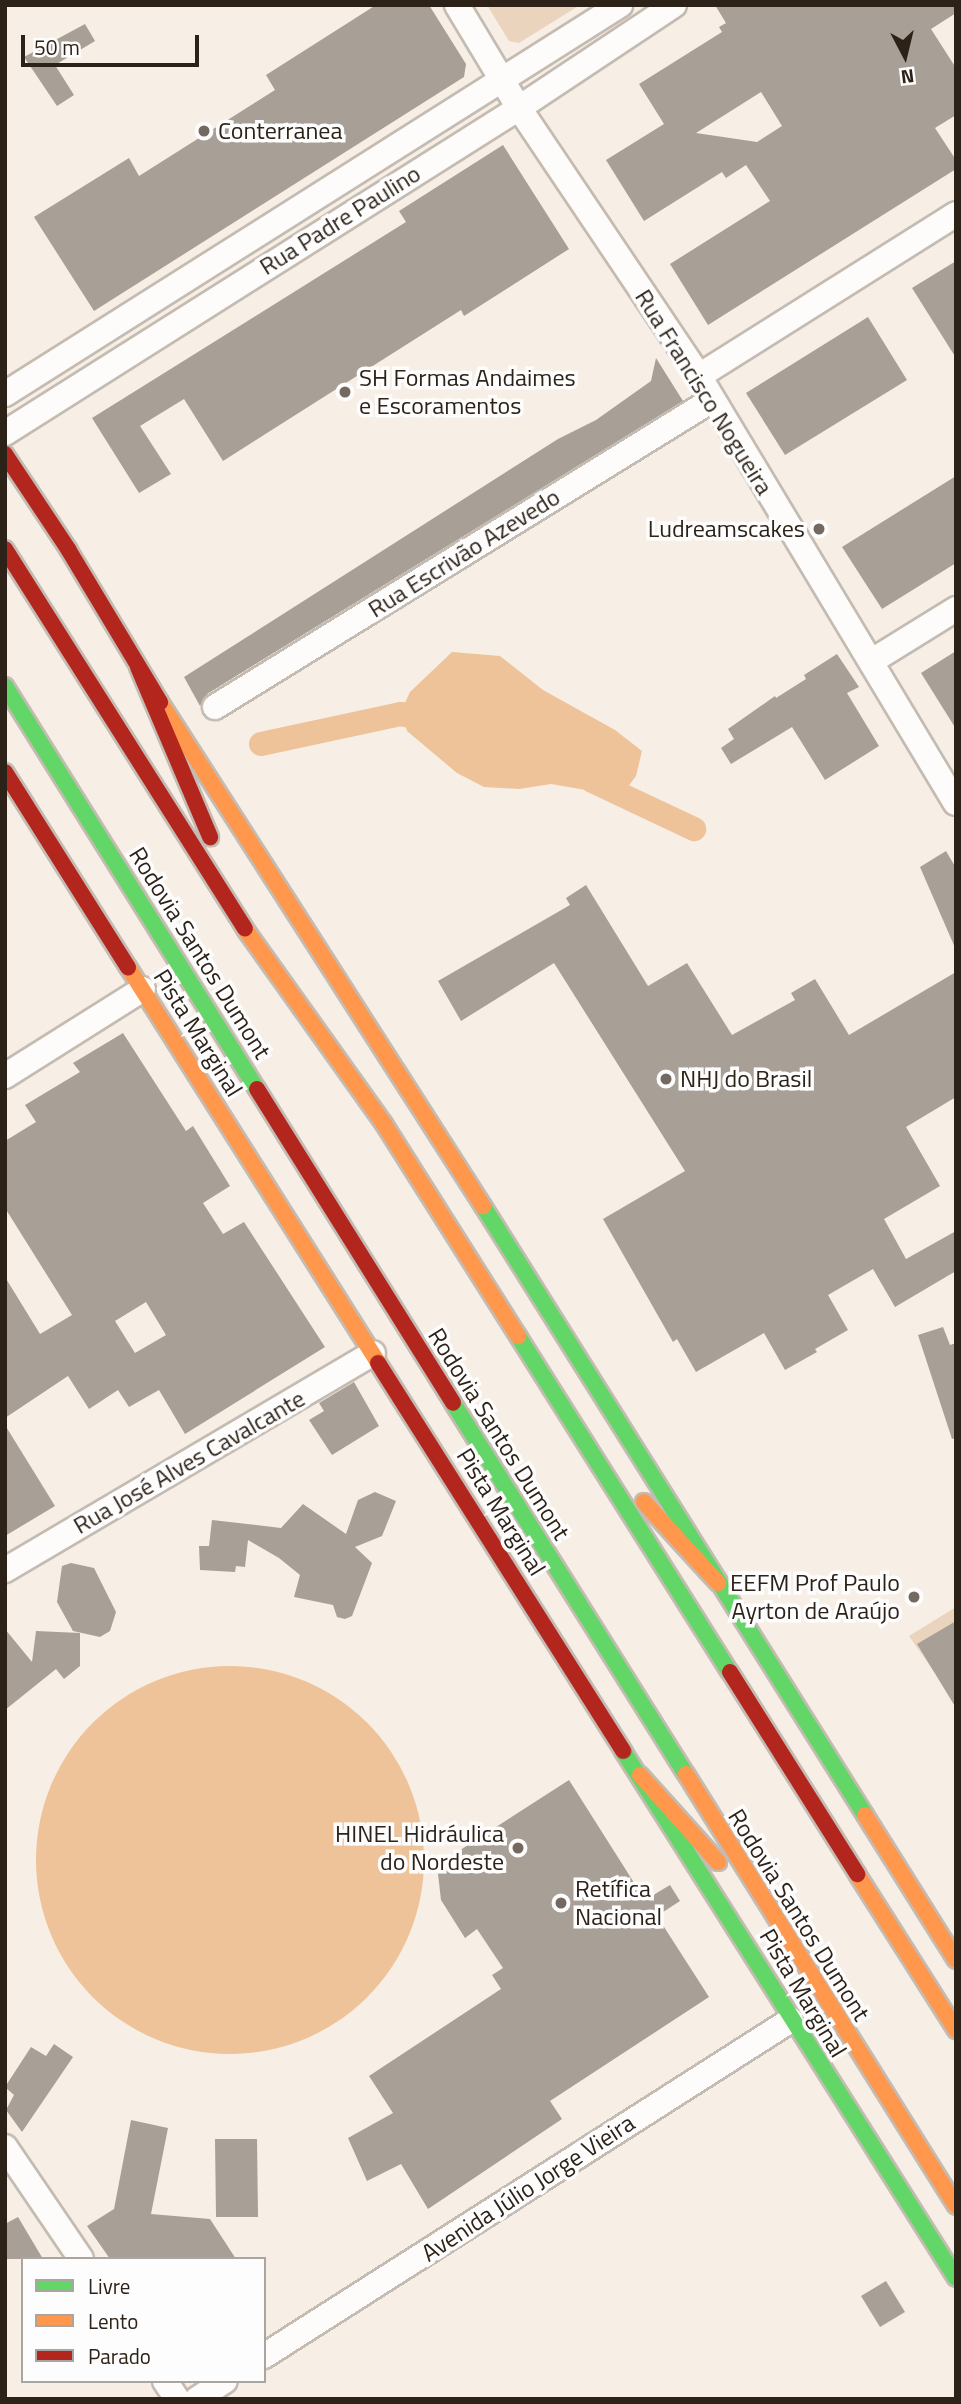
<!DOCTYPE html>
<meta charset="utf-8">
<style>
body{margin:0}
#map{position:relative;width:961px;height:2404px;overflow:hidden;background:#f7eee5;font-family:"Titillium Web",sans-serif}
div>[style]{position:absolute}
.green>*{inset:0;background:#ead4be}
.water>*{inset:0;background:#eec39a}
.round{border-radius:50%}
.canal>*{height:24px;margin:-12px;padding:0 12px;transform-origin:12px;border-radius:12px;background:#eec39a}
.building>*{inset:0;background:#a89f97}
.roads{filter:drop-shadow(2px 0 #c4bbb2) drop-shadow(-2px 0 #c4bbb2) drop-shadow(0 2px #c4bbb2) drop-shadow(0 -2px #c4bbb2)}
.street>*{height:24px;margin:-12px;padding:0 12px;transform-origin:12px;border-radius:12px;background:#fefcfb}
.fast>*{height:16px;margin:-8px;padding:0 8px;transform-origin:8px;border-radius:8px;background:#63d668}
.slow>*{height:16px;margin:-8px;padding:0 8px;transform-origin:8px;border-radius:8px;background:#ff974d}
.jam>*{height:16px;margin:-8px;padding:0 8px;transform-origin:8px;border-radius:8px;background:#b3261e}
.dots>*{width:19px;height:19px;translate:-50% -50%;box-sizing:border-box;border:4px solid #fdfdfd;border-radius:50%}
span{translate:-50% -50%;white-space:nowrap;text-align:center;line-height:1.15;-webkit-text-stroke:7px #fdfdfd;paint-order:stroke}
.poi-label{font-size:24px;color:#2d2218}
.left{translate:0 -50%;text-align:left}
.right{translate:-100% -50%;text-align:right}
.street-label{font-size:24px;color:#2d2218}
.frame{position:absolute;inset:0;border:7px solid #2d2218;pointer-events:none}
.legend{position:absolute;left:21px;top:2257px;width:245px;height:126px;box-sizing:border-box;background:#fdfdfd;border:2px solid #aaa5a1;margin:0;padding:9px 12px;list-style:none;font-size:21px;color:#2d2218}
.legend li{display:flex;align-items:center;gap:14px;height:35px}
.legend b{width:35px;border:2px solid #aaa5a1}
.north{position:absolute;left:870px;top:21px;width:70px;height:70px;-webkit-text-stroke:5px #fdfdfd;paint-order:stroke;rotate:173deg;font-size:19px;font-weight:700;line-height:28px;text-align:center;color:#2d2218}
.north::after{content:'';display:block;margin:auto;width:24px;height:32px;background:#2d2218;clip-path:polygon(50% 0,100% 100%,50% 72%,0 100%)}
.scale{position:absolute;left:21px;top:35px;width:178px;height:32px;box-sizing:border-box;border:4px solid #2d2218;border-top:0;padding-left:9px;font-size:21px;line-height:24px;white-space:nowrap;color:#2d2218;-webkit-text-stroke:5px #fdfdfd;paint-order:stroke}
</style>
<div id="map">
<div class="green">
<div style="clip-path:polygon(487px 5px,580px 5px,519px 43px,509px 41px)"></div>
<div style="clip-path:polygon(956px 1607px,956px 1703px,909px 1636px)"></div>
</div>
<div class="water">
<div style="clip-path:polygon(452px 652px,500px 656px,543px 690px,615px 730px,642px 751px,636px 776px,621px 796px,551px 784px,519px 789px,484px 787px,457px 773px,407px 731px,402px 709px,410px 692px)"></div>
<div class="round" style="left:36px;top:1666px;width:388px;height:388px"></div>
</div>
<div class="canal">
<div style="left:261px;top:744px;width:143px;rotate:-12.1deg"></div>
<div style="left:401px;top:714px;width:35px;rotate:13deg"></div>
<div style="left:592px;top:781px;width:113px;rotate:25.2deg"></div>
</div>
<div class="building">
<div style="clip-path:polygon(376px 5px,429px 5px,466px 64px,464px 77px,94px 311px,34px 217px,129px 158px,139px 176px,275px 90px,266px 75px)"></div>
<div style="clip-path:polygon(evenodd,715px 5px,956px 5px,956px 13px,931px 29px,956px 68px,956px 115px,935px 128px,956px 160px,956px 169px,708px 325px,670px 264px,770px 201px,746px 165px,726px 178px,722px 172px,644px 221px,606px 160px,664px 124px,639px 84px,722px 32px,719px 27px,726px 23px,715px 5px,761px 92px,782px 126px,757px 142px,696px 133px,761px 92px)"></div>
<div style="clip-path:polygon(85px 24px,95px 41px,55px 65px,74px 95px,57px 106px,24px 57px)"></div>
<div style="clip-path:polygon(503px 145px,569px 249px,464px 316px,461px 310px,223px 461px,184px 399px,140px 426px,171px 474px,139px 493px,92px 418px,406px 222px,399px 211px)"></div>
<div style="clip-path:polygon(956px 261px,956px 358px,912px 288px)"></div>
<div style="clip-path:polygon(868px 317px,907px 380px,785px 455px,746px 393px)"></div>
<div style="clip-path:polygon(656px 358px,683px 401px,207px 694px,200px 706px,184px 677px,558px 439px,596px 420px,651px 381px)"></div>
<div style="clip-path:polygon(956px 476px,956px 563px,882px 609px,842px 547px)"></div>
<div style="clip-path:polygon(956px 651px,956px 729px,921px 673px)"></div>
<div style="clip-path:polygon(837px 654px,859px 687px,847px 693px,879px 746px,825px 780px,792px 727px,731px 764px,721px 748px,734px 739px,728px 729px,775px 696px,776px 698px,806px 679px,804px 675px)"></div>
<div style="clip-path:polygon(946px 851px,956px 868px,956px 950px,920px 867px)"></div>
<div style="clip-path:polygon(586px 885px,648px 986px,687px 963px,732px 1035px,795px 1000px,791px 993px,815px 979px,849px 1035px,956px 972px,956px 1097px,906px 1127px,940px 1186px,884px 1219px,906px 1259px,956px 1231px,956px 1271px,895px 1307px,873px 1269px,828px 1295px,848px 1330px,815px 1349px,817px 1352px,785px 1370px,764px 1333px,696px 1372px,677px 1339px,673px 1342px,603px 1219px,685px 1171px,554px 963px,461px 1021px,438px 981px,570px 905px,566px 898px)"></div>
<div style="clip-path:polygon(evenodd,123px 1033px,186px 1131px,193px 1126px,230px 1186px,203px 1203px,223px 1234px,244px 1222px,325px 1347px,185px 1434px,159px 1390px,129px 1407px,118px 1390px,89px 1409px,68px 1376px,5px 1418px,5px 1277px,40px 1334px,72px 1315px,5px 1208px,5px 1141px,36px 1122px,25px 1105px,80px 1072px,73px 1063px,123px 1033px,146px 1302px,166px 1335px,135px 1353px,115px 1321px,146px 1302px)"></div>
<div style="clip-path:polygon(943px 1327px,950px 1345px,956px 1343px,956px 1438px,952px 1439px,918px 1335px)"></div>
<div style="clip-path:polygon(354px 1382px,379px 1426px,332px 1455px,309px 1420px,324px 1411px,319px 1403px)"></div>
<div style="clip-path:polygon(5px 1425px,55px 1506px,5px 1536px)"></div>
<div style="clip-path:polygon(375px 1492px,396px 1501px,382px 1536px,355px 1547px,372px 1563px,352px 1616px,345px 1619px,337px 1617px,333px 1605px,294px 1597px,300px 1575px,279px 1558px,248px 1540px,245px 1567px,236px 1566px,235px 1572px,200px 1570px,199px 1546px,209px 1546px,212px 1520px,281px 1528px,303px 1504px,346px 1534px,358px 1500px)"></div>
<div style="clip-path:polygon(71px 1563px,94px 1568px,116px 1612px,110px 1631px,100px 1637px,73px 1631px,57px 1602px,62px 1566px)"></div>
<div style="clip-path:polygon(956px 1621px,956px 1708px,917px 1644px)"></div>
<div style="clip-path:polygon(5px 1629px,32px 1662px,36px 1631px,80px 1633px,80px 1666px,64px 1679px,56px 1669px,5px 1710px)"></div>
<div style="clip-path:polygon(569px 1780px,645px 1900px,670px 1885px,680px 1901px,657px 1916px,709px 1997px,550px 2101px,562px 2119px,428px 2209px,401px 2164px,367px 2181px,348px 2138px,393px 2113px,369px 2076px,501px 1989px,492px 1975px,503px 1968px,477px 1929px,465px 1938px,441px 1900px,437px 1865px)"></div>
<div style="clip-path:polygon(54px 2044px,73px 2057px,22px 2132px,6px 2110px,14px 2095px,5px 2087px,31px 2047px,46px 2056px)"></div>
<div style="clip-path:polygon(131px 2120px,168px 2128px,151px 2214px,210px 2219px,236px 2259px,110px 2259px,87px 2226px,114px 2209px)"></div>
<div style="clip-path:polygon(215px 2139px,257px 2139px,258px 2217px,216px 2217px)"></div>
<div style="clip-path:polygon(18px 2217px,43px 2259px,5px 2259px,5px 2224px)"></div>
<div style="clip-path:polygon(886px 2281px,905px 2312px,880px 2327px,861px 2296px)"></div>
</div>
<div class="roads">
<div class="street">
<div style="left:457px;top:5px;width:120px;rotate:59deg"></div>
<div style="left:519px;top:108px;width:323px;rotate:56.1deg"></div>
<div style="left:699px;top:376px;width:498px;rotate:59deg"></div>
<div style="left:699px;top:376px;width:304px;rotate:-32.2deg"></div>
<div style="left:5px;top:394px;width:728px;rotate:-32.31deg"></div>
<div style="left:5px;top:433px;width:608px;rotate:-32.3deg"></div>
<div style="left:519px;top:108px;width:186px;rotate:-33.6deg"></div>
<div style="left:872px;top:661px;width:99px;rotate:-31.8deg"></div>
<div style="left:215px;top:707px;width:584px;rotate:-31.7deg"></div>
<div style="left:5px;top:1076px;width:163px;rotate:-32.2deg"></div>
<div style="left:5px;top:1570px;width:427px;rotate:-30.5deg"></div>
<div style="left:5px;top:2147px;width:135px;rotate:55.8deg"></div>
<div style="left:264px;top:2356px;width:625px;rotate:-32.52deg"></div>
<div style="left:165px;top:2381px;width:22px;rotate:56deg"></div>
<div style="left:197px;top:2399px;width:33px;rotate:-33deg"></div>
</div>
<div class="fast">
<div style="left:5px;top:686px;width:475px;rotate:58deg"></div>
<div style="left:483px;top:1206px;width:719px;rotate:57.9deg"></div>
<div style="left:518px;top:1336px;width:397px;rotate:57.8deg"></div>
<div style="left:453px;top:1403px;width:438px;rotate:57.9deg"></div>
<div style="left:623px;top:1751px;width:623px;rotate:57.71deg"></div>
</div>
<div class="slow">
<div style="left:160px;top:702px;width:599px;rotate:57.35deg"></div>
<div style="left:245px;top:929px;width:239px;rotate:54.5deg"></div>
<div style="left:384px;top:1124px;width:251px;rotate:57.7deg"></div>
<div style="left:128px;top:967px;width:468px;rotate:57.7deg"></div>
<div style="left:644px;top:1502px;width:110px;rotate:47.6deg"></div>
<div style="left:686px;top:1774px;width:509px;rotate:57.99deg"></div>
<div style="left:640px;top:1775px;width:117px;rotate:48.1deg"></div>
<div style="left:865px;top:1815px;width:171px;rotate:57.9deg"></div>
<div style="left:857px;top:1874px;width:185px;rotate:57.6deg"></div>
</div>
<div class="jam">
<div style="left:5px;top:454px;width:114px;rotate:56.4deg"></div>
<div style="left:68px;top:549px;width:179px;rotate:59deg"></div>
<div style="left:5px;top:549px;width:449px;rotate:57.7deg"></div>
<div style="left:138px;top:667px;width:185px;rotate:67deg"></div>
<div style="left:5px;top:772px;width:231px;rotate:57.8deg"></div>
<div style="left:257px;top:1089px;width:370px;rotate:58deg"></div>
<div style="left:378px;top:1363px;width:459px;rotate:57.7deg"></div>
<div style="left:730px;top:1672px;width:239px;rotate:57.8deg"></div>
</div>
</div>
<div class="dots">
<div style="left:204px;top:131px;background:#746960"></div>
<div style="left:345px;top:392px;background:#746960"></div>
<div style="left:819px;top:529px;background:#746960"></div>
<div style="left:666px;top:1079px;background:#746960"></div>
<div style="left:914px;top:1597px;background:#746960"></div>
<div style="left:518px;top:1848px;background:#746960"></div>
<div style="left:561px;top:1903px;background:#746960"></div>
</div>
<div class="poi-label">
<span class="left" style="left:218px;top:131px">Conterranea</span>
<span class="left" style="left:359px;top:392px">SH Formas Andaimes<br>e Escoramentos</span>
<span class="right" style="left:805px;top:529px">Ludreamscakes</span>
<span class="left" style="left:680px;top:1079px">NHJ do Brasil</span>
<span class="right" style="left:900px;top:1597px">EEFM Prof Paulo<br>Ayrton de Araújo</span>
<span class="right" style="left:504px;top:1848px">HINEL Hidráulica<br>do Nordeste</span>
<span class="left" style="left:575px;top:1903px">Retífica<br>Nacional</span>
</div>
<div class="street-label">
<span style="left:340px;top:220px;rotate:-32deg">Rua Padre Paulino</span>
<span style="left:704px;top:392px;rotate:58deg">Rua Francisco Nogueira</span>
<span style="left:464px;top:553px;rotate:-32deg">Rua Escrivão Azevedo</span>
<span style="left:200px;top:953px;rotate:58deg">Rodovia Santos Dumont</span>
<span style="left:198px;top:1033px;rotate:58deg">Pista Marginal</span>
<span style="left:499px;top:1434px;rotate:58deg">Rodovia Santos Dumont</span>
<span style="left:189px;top:1462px;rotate:-30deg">Rua José Alves Cavalcante</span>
<span style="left:501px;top:1512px;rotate:58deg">Pista Marginal</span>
<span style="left:799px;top:1915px;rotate:58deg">Rodovia Santos Dumont</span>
<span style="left:803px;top:1993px;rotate:59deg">Pista Marginal</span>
<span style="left:528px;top:2188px;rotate:-33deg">Avenida Júlio Jorge Vieira</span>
</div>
<div class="frame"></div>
<ul class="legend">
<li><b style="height:9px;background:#63d668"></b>Livre</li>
<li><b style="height:9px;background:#ff974d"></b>Lento</li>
<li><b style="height:9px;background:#b3261e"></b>Parado</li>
</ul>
<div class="north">N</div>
<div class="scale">50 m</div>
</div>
